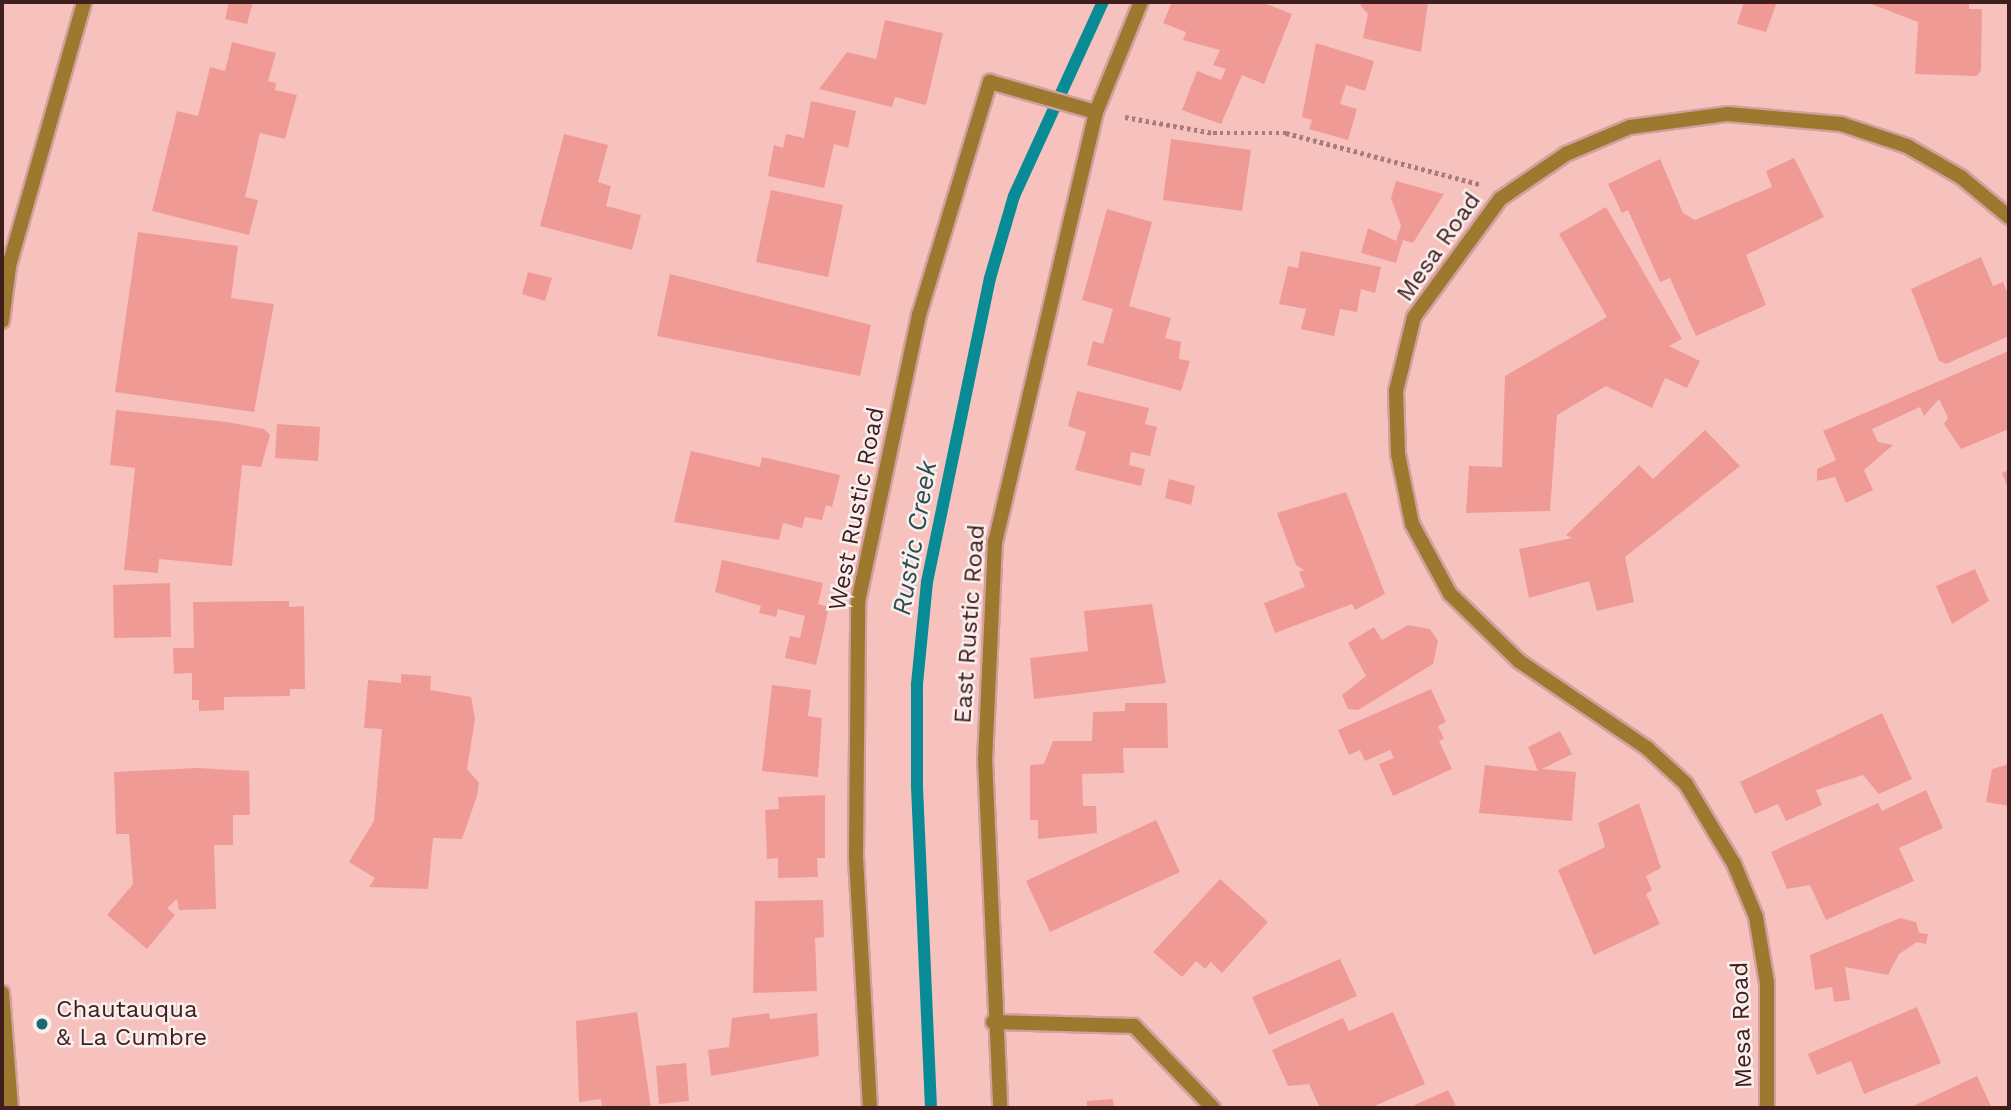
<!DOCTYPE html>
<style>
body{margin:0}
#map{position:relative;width:2011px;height:1110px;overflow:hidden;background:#f7c2be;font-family:"Work Sans",sans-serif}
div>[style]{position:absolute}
.stream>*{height:12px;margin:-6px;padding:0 6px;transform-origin:6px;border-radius:6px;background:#088b94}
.building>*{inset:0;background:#f09a96}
.path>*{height:4.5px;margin-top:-2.25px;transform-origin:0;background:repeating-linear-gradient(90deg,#a97c7a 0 3.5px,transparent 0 7px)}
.roads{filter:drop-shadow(2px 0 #d2a19e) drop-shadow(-2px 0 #d2a19e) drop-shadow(0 2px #d2a19e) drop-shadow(0 -2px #d2a19e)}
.service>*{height:14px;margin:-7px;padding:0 7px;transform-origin:7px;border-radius:7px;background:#9d7930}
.minor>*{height:14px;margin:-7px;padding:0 7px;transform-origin:7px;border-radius:7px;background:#9d7930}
.tertiary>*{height:14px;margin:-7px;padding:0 7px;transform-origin:7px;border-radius:7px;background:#9d7930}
.dots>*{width:19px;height:19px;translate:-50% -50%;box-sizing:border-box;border:4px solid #f9efee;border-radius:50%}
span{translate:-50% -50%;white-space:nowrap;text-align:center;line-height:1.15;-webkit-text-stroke:5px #f9efee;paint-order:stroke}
.street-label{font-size:24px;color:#3f1e1d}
.poi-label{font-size:24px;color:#3f1e1d}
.left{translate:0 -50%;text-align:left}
.water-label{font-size:26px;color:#2c4d50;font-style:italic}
.frame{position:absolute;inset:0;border:4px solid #3f1e1d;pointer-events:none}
</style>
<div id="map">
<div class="stream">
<div style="left:931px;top:1108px;width:323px;rotate:-92.5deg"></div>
<div style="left:917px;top:785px;width:101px;rotate:-90deg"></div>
<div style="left:917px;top:684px;width:102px;rotate:-84.4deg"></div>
<div style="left:927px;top:582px;width:310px;rotate:-78.3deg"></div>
<div style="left:990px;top:278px;width:85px;rotate:-73.7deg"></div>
<div style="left:1014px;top:196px;width:213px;rotate:-65.4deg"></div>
</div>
<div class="building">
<div style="clip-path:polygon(229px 2px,253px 2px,247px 24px,225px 19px)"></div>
<div style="clip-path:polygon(1172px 2px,1261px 2px,1292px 14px,1264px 84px,1242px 75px,1221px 124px,1182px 110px,1197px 71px,1221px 80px,1226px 69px,1213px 65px,1220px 50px,1183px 40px,1186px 32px,1163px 23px)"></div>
<div style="clip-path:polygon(1368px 2px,1428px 2px,1421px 52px,1363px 38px,1368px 14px,1360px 5px)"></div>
<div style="clip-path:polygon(1744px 2px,1777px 2px,1766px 32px,1737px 24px)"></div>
<div style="clip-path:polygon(1866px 2px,1969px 2px,1969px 9px,1982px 9px,1981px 70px,1977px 76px,1915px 74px,1918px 22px)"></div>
<div style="clip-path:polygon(885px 20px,943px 33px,926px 105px,895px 97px,892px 107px,819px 89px,847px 52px,876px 59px)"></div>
<div style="clip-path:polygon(232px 42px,276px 53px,268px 81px,276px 83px,275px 90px,297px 95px,285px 139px,260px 133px,245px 197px,258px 200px,249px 235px,152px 211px,177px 111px,198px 116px,210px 67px,225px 71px)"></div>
<div style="clip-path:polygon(1316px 43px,1374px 61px,1365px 91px,1346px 85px,1340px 104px,1357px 109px,1348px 140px,1309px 129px,1312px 120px,1302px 117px)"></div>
<div style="clip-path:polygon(811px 101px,856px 111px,848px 148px,834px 144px,824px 188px,768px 176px,774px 145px,783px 148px,786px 134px,804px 138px)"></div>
<div style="clip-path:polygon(564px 134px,608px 145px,598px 182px,611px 186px,606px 206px,641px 215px,632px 250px,540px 226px)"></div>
<div style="clip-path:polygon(1171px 139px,1251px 150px,1242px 211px,1163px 200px)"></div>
<div style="clip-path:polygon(1794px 158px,1824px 217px,1746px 255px,1766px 305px,1696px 336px,1670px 278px,1660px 282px,1628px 210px,1622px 213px,1608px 184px,1660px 159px,1683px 213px,1695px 220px,1772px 187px,1766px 171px)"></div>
<div style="clip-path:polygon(1396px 181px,1444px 194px,1413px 243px,1403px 240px,1396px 263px,1361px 253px,1368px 228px,1396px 241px,1401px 226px,1391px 198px)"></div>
<div style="clip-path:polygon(771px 190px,843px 205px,828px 277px,756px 262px)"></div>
<div style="clip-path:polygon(1606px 207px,1682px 339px,1669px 346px,1700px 361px,1687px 388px,1665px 378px,1652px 408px,1606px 386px,1557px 415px,1550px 511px,1466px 513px,1469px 466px,1502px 467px,1505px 376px,1607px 317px,1559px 234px)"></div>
<div style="clip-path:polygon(1107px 209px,1152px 222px,1129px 306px,1171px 318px,1165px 338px,1181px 342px,1179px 359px,1190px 361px,1181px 391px,1087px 365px,1093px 341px,1103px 344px,1113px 309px,1082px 300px)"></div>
<div style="clip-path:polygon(138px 232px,238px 246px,231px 298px,274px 304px,254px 412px,115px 392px)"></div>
<div style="clip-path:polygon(1301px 251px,1381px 267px,1375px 293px,1361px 289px,1357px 312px,1340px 309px,1334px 336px,1301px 329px,1306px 309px,1279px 304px,1288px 266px,1298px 268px)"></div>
<div style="clip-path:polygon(1981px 257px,1993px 286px,2003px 282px,2009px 297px,2009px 336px,1946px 364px,1939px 361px,1911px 289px)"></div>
<div style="clip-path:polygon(528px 272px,552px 278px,545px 301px,522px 294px)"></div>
<div style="clip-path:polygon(670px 274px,871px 325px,860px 376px,657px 336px)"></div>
<div style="clip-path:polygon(2009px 351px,2009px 429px,1961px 449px,1944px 424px,1948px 418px,1939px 399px,1924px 416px,1920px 407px,1872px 429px,1878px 442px,1893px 445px,1864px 470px,1873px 490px,1846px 503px,1835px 477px,1817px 481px,1817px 469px,1836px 460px,1823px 431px)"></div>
<div style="clip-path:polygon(1077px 391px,1149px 408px,1145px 424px,1157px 427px,1150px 456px,1131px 452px,1129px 465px,1145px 469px,1141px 486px,1075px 470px,1086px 432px,1068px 426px)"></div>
<div style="clip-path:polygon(116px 410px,227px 422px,264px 429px,270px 435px,261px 467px,242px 465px,232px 566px,159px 559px,158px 573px,124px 570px,135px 468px,110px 465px)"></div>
<div style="clip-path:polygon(277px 424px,320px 427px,318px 461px,275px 458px)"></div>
<div style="clip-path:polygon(1705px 430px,1740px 466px,1625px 557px,1634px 602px,1597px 611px,1589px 581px,1529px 598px,1519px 549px,1572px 538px,1566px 535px,1639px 465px,1653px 479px)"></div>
<div style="clip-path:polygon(691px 451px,760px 467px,762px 457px,840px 475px,832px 507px,826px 505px,822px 520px,805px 517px,802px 528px,783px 523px,779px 540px,674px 522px)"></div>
<div style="clip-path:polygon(2009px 470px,2009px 490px,2002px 473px)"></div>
<div style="clip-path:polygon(1169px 479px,1195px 486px,1191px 505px,1165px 498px)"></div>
<div style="clip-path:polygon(1346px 492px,1385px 594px,1355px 610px,1352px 604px,1275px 633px,1264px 603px,1305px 587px,1299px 572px,1304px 570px,1296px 565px,1277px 513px)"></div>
<div style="clip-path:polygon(722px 560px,823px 583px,818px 604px,829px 607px,816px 665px,785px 658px,790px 636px,800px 638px,805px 616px,778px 609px,776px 617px,759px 613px,761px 606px,715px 592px)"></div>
<div style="clip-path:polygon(1975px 569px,1989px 601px,1952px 624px,1936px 586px)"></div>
<div style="clip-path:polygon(170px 583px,171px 637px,114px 638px,113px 585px)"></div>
<div style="clip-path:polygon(289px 601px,289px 607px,304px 606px,305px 689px,290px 689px,290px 696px,224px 697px,224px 710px,199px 711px,199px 700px,192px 700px,192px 673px,174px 674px,173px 648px,194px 648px,193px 602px)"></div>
<div style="clip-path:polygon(1152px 604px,1166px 683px,1034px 699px,1030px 658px,1088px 651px,1084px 611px)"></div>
<div style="clip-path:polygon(1408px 625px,1430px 629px,1438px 641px,1433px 664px,1358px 710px,1348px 709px,1342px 695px,1366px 676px,1348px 643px,1374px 627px,1382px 640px)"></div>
<div style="clip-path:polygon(401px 674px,431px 676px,430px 690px,471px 697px,475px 719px,467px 769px,479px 783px,477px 796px,462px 839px,433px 838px,428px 889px,369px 887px,375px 878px,349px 862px,374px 821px,382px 729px,364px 728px,368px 680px,401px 683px)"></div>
<div style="clip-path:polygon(772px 685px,811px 690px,808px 716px,822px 718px,818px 777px,762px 771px)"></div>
<div style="clip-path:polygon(1431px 689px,1446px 722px,1438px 726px,1444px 739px,1439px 741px,1452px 769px,1393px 796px,1379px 764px,1394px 758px,1390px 750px,1365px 761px,1360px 750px,1349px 755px,1338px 730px)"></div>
<div style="clip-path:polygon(1125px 703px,1167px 703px,1168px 748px,1123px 748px,1124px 773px,1082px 774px,1083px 806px,1096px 806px,1097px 833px,1038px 839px,1038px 820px,1030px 820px,1030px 765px,1044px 764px,1053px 741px,1092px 741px,1093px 712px,1125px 711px)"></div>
<div style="clip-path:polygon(1882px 713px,1912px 779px,1879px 794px,1863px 775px,1816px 790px,1822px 805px,1786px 821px,1778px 804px,1755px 814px,1740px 782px)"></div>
<div style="clip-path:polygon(1560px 731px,1572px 754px,1542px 769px,1576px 772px,1572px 821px,1479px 813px,1485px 765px,1538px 771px,1528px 747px)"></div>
<div style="clip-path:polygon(2009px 764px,2009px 806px,1986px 802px,1992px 769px)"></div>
<div style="clip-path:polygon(198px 768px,249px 771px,250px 815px,233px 815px,233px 845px,214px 845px,216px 909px,179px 910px,177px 899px,167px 908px,175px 915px,147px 949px,107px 915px,133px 884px,129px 834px,116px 834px,114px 772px)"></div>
<div style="clip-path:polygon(1926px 790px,1943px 828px,1899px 848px,1914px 881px,1826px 920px,1810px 885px,1787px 889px,1771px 852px,1878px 803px,1882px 811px)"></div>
<div style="clip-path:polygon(825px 795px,825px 858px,817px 858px,818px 877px,778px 878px,778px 858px,767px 859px,765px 810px,779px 809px,778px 797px)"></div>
<div style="clip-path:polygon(1639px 803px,1661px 868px,1646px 876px,1652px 890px,1646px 894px,1660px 924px,1594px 955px,1558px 870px,1605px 847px,1598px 823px)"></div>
<div style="clip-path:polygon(1156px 820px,1180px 872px,1050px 932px,1026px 881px)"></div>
<div style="clip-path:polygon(1220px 879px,1268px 922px,1222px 973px,1211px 962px,1205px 969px,1196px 961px,1182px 977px,1153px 952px)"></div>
<div style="clip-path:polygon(823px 900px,824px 937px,815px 938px,817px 991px,753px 993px,755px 901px)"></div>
<div style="clip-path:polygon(1900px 918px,1916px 922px,1919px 933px,1928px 934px,1926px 944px,1917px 942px,1899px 954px,1888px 975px,1845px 967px,1850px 1000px,1834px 1002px,1832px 987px,1815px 990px,1810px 955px)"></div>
<div style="clip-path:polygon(1340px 959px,1357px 996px,1269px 1035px,1252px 997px)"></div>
<div style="clip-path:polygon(1917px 1007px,1941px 1063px,1864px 1094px,1851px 1061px,1817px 1075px,1808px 1054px)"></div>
<div style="clip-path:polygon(637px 1012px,651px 1108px,602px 1108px,601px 1099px,579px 1102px,576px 1021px)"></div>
<div style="clip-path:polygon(1393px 1012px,1425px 1084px,1370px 1108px,1320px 1108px,1309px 1084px,1288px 1086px,1272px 1050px,1343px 1018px,1349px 1031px)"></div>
<div style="clip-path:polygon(769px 1013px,770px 1019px,817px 1013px,819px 1056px,711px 1076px,708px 1050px,729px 1047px,732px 1018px)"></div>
<div style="clip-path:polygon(686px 1063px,689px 1101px,659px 1104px,656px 1066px)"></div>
<div style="clip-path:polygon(1977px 1076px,1992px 1108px,1909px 1108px)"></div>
<div style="clip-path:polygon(1448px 1090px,1457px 1108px,1408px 1108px)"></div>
<div style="clip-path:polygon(1113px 1099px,1114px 1108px,1087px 1108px,1087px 1101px)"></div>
</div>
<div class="path">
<div style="left:1125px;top:117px;width:89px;rotate:10.3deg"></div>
<div style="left:1213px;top:133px;width:73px"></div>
<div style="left:1286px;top:133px;width:200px;rotate:14.8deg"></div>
</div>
<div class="roads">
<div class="service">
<div style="left:1096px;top:112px;width:119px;rotate:-67.8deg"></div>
</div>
<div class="minor">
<div style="left:993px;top:1022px;width:141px;rotate:1.6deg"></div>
<div style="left:1134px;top:1026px;width:114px;rotate:46.1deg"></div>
<div style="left:870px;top:1108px;width:252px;rotate:-93.2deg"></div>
<div style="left:856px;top:856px;width:254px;rotate:-89.5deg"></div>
<div style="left:858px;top:602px;width:293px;rotate:-78deg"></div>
<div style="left:919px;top:315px;width:244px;rotate:-73.1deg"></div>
<div style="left:990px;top:82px;width:110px;rotate:15.8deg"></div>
<div style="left:1096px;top:112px;width:441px;rotate:103.2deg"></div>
<div style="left:995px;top:541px;width:217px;rotate:92.6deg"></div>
<div style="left:985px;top:758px;width:350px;rotate:87.5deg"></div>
<div style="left:1767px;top:1108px;width:125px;rotate:-90deg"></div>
<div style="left:1767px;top:983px;width:67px;rotate:-99.5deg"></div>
<div style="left:1756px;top:917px;width:57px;rotate:-112.5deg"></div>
<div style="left:1734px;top:864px;width:93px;rotate:-121deg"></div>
<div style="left:1686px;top:784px;width:53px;rotate:-137.3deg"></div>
<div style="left:1647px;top:748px;width:155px;rotate:-145.8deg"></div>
<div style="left:1519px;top:661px;width:96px;rotate:-135.8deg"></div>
<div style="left:1450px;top:594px;width:80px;rotate:-118.5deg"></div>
<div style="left:1412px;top:524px;width:71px;rotate:-101.3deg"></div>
<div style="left:1398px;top:454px;width:63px;rotate:-91.8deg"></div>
<div style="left:1396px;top:391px;width:76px;rotate:-76.3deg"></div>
<div style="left:1414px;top:317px;width:146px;rotate:-53.9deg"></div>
<div style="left:1500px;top:199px;width:80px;rotate:-34.3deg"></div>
<div style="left:1566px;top:154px;width:69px;rotate:-22.9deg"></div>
<div style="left:1630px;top:127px;width:99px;rotate:-7.6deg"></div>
<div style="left:1728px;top:114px;width:113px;rotate:5.1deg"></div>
<div style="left:1841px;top:124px;width:70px;rotate:18.4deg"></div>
<div style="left:1907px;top:146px;width:62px;rotate:29.9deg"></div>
<div style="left:1961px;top:177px;width:62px;rotate:39.8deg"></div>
</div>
<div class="tertiary">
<div style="left:2px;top:321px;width:55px;rotate:-82.7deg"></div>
<div style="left:9px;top:266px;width:274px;rotate:-74.1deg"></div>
<div style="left:2px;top:993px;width:115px;rotate:85.5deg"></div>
</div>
</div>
<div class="dots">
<div style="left:42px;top:1024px;background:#1d696f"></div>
</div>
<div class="street-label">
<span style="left:1439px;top:247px;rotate:-55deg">Mesa Road</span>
<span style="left:857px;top:509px;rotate:-79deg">West Rustic Road</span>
<span style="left:970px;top:624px;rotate:-86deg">East Rustic Road</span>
<span style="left:1742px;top:1025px;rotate:-92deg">Mesa Road</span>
</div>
<div class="poi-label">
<span class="left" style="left:56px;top:1024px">Chautauqua<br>&amp; La Cumbre</span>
</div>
<div class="water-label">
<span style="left:915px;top:538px;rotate:-80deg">Rustic Creek</span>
</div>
<div class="frame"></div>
</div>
